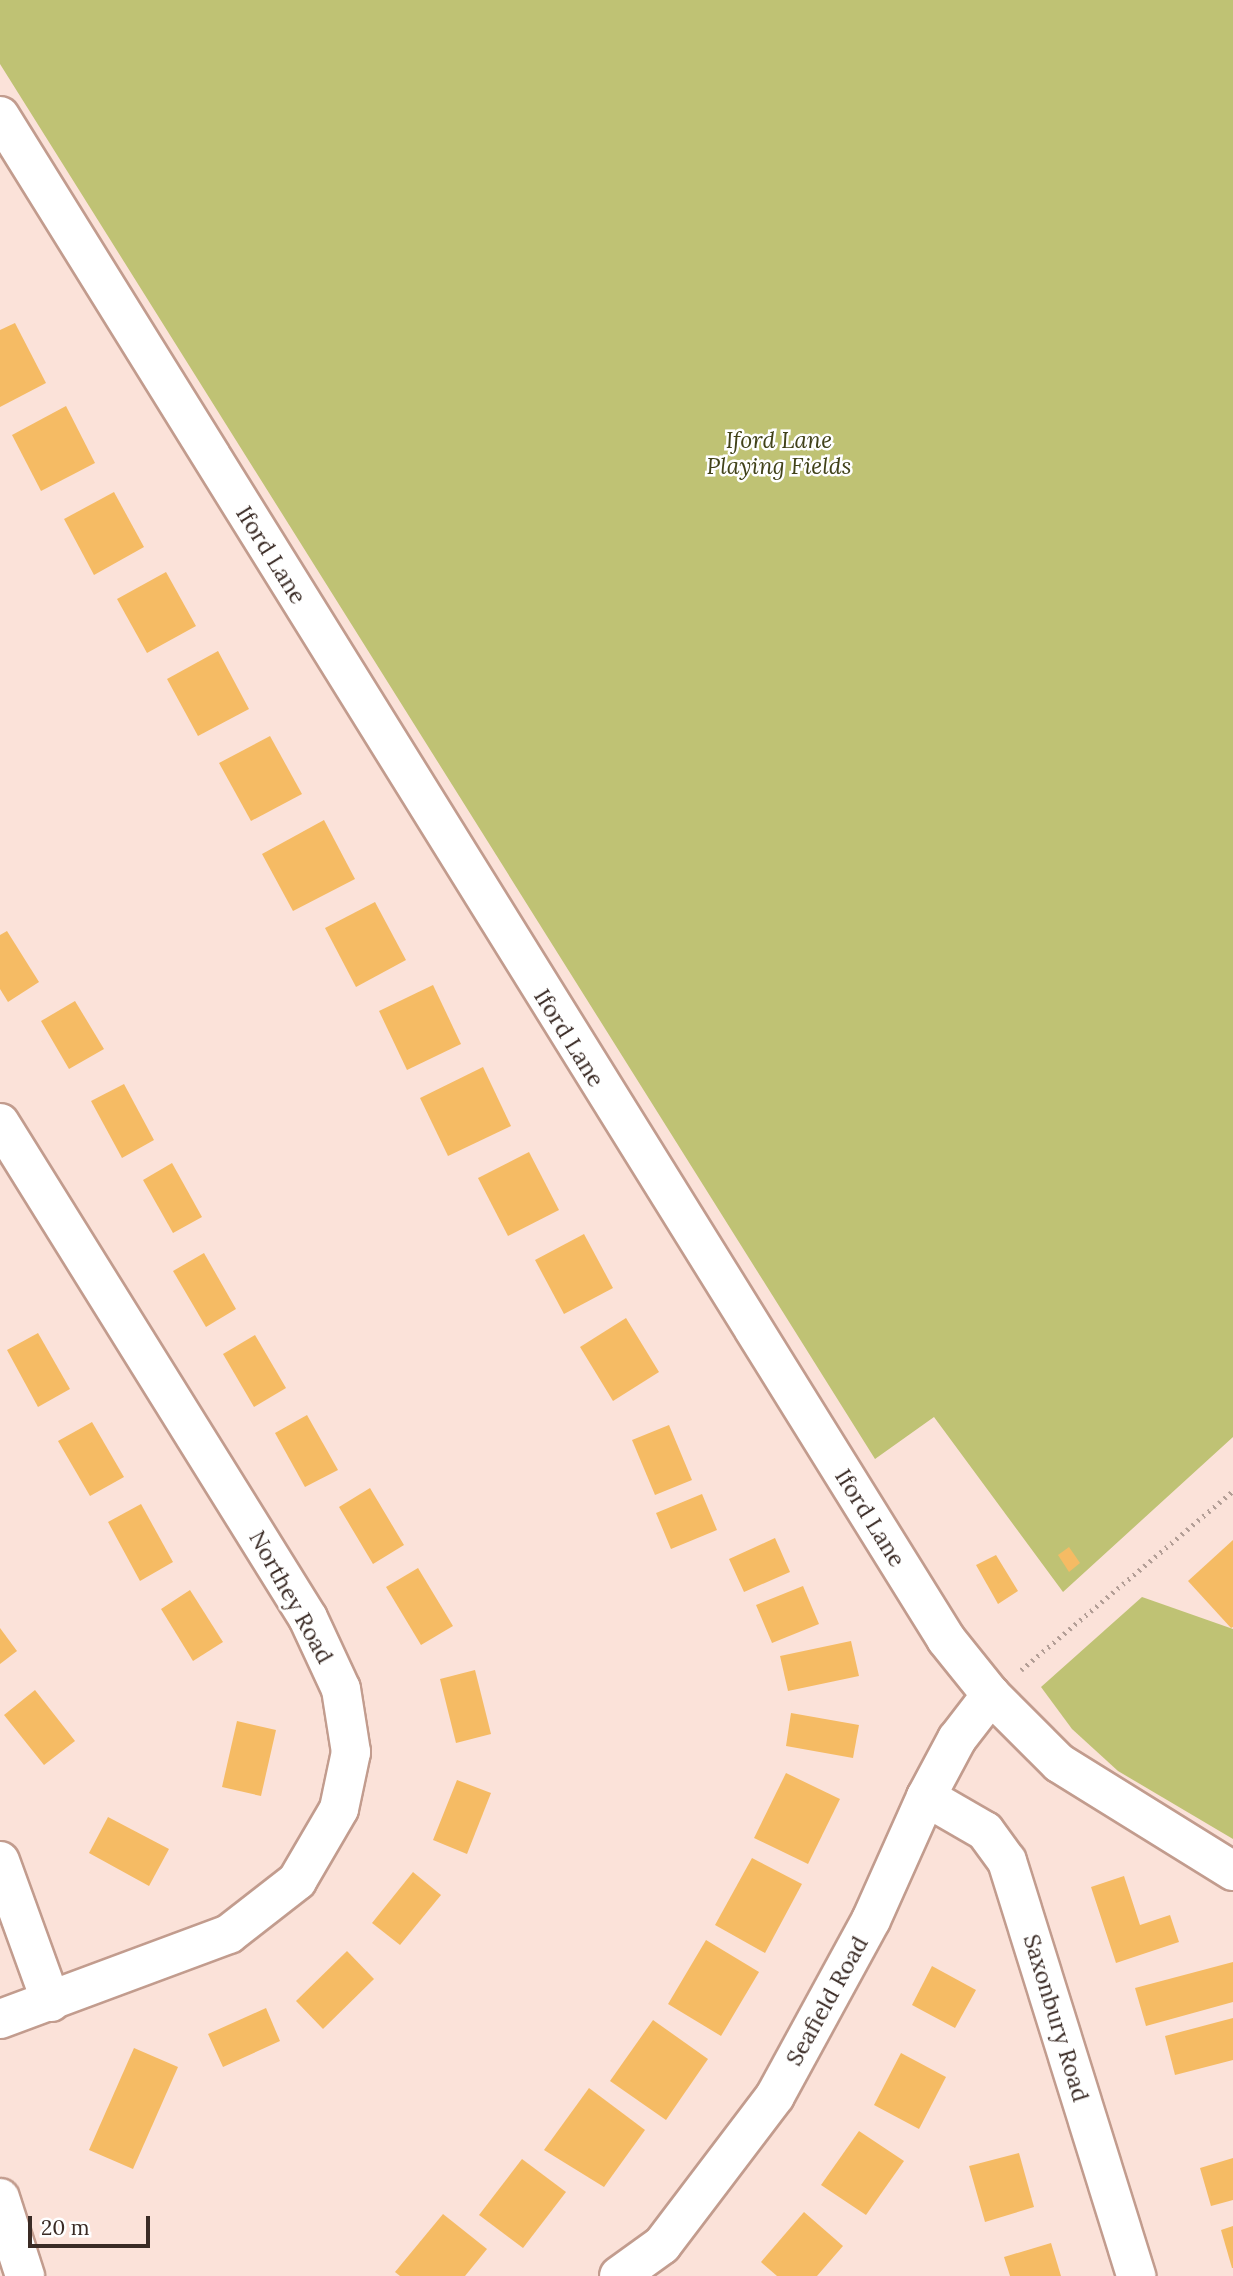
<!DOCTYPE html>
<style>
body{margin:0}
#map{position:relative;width:1233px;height:2276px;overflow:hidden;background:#fbe2d9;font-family:Lora,serif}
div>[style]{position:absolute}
.green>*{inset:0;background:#bfc274}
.building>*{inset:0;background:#f5bb64}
.path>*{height:4.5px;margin-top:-2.25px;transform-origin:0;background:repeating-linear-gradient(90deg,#b39e96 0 2px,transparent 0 7px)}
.roads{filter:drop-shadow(2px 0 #c29c8e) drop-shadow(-2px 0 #c29c8e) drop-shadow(0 2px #c29c8e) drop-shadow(0 -2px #c29c8e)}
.minor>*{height:38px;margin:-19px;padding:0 19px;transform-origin:19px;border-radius:19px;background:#fff}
span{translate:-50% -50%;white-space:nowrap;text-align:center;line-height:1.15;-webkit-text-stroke:5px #fff;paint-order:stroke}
.park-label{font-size:23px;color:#414219;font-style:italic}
.street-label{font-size:23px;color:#3a2b25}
.scale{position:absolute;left:28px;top:2216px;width:122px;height:32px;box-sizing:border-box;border:4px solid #3a2b25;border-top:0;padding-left:9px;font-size:21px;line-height:24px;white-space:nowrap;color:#3a2b25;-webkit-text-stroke:5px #fff;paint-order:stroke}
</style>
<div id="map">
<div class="green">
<div style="clip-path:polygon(0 0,1233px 0,1233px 1437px,1063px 1592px,934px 1417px,875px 1459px,0 64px)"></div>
<div style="clip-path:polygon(1142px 1597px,1233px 1629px,1233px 1839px,1118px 1771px,1072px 1729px,1041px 1687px)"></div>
</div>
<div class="building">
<div style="clip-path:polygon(15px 323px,46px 383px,0 407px,0 330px)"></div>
<div style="clip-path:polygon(66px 406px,95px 463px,41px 491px,12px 435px)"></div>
<div style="clip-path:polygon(114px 492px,144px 547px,94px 575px,64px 519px)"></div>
<div style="clip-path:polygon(166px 572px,196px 626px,147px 653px,117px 599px)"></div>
<div style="clip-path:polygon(218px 651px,249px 709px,198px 736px,167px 679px)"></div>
<div style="clip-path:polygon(270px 736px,302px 794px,251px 821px,219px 763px)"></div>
<div style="clip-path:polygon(324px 820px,355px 879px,293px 911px,262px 854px)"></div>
<div style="clip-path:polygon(375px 902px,406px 960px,356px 987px,325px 928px)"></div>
<div style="clip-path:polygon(7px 931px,39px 982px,8px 1002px,0 989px,0 935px)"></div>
<div style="clip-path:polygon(433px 985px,461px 1044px,407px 1070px,379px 1011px)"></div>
<div style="clip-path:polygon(75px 1001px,104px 1049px,69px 1069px,41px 1021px)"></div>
<div style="clip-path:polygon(483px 1067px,511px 1126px,448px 1156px,420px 1098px)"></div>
<div style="clip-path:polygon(124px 1084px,154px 1140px,122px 1158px,91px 1101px)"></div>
<div style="clip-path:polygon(529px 1152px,559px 1210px,508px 1236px,478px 1178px)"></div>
<div style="clip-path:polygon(172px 1163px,202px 1217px,173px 1233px,143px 1180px)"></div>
<div style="clip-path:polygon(584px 1234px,613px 1288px,564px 1314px,535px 1260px)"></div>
<div style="clip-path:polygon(204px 1253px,236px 1309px,206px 1327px,173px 1271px)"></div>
<div style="clip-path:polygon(626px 1318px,659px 1372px,613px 1401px,580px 1347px)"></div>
<div style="clip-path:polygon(38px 1333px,70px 1389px,38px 1407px,7px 1350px)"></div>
<div style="clip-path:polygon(255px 1335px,286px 1388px,254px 1407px,223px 1354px)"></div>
<div style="clip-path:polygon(307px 1415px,338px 1470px,305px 1487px,275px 1433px)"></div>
<div style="clip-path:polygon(92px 1422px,124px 1477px,90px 1496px,58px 1441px)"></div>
<div style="clip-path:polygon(669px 1425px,692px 1480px,655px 1495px,632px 1440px)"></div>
<div style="clip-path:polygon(370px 1488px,404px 1545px,373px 1564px,339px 1507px)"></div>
<div style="clip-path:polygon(702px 1494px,717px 1530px,671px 1549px,656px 1513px)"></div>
<div style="clip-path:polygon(141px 1504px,173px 1562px,140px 1581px,108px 1522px)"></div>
<div style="clip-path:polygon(775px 1538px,790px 1572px,744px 1592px,729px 1559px)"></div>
<div style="clip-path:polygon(1233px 1540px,1233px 1627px,1231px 1628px,1188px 1581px)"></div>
<div style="clip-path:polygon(1069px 1547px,1080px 1563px,1069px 1572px,1058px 1555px)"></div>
<div style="clip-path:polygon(996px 1555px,1018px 1591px,998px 1604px,976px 1565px)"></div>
<div style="clip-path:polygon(418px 1568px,453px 1626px,421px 1645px,386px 1587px)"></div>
<div style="clip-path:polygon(803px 1586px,819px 1624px,772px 1643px,756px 1605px)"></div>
<div style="clip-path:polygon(190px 1590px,223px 1642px,193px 1661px,161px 1609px)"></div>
<div style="clip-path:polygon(0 1628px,17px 1651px,0 1664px)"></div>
<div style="clip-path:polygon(851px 1641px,859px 1676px,788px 1691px,780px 1656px)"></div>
<div style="clip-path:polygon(475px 1670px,491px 1734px,456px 1743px,440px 1679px)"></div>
<div style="clip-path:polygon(35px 1690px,75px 1741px,44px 1765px,4px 1715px)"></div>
<div style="clip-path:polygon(791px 1713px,859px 1725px,853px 1758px,786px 1746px)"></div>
<div style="clip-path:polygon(237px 1721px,276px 1730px,261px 1796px,222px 1787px)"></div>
<div style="clip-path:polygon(786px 1773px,840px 1799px,808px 1864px,754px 1838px)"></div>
<div style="clip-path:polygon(457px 1780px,491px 1793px,467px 1854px,433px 1840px)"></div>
<div style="clip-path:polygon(108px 1817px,169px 1849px,149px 1886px,89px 1853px)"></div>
<div style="clip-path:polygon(752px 1858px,802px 1884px,765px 1953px,715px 1925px)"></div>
<div style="clip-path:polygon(413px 1872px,441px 1895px,400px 1945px,372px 1923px)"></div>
<div style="clip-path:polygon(1124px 1876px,1140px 1925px,1170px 1915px,1179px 1942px,1116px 1963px,1091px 1887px)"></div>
<div style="clip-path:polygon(706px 1940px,759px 1972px,721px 2036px,668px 2004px)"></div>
<div style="clip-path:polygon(347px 1951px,374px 1979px,323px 2029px,296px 2001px)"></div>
<div style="clip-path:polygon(1233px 1962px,1233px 2002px,1146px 2026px,1135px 1988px)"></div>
<div style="clip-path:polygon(932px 1966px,976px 1990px,955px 2028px,912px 2005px)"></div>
<div style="clip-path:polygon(266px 2008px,280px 2041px,223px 2067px,208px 2034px)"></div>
<div style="clip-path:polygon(1233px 2018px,1233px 2060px,1175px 2075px,1165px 2036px)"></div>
<div style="clip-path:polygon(653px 2020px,708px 2059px,666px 2120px,610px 2081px)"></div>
<div style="clip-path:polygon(134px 2048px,178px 2067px,133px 2169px,89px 2150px)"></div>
<div style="clip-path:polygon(901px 2053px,946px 2077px,919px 2129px,874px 2105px)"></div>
<div style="clip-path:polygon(589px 2088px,645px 2130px,604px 2187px,544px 2150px)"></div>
<div style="clip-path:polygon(859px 2131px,904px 2161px,866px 2215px,821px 2185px)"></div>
<div style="clip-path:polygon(1019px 2153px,1034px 2207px,985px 2222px,969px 2166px)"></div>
<div style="clip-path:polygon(1233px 2158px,1233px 2200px,1211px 2206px,1200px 2168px)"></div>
<div style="clip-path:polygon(522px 2159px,566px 2192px,523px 2248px,479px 2215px)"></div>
<div style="clip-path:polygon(804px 2212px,843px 2246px,817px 2276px,777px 2276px,761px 2262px)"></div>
<div style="clip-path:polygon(443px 2214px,487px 2249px,465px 2276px,400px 2276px,395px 2272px)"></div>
<div style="clip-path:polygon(1233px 2226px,1233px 2268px,1232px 2268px,1221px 2230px)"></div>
<div style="clip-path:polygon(1051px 2243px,1061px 2276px,1010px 2276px,1004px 2257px)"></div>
</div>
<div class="path">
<div style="left:1021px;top:1670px;width:277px;rotate:-40.2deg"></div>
</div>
<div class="roads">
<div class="minor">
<div style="left:0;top:116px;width:1793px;rotate:58.15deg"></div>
<div style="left:946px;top:1639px;width:72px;rotate:51.2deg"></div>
<div style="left:991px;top:1695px;width:96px;rotate:45deg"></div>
<div style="left:1059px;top:1763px;width:205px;rotate:31.8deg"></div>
<div style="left:0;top:1123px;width:583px;rotate:58.11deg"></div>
<div style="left:308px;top:1618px;width:78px;rotate:65.1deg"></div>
<div style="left:341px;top:1689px;width:64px;rotate:81deg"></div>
<div style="left:351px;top:1752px;width:58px;rotate:101.9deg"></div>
<div style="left:339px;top:1809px;width:83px;rotate:120.3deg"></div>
<div style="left:297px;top:1881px;width:86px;rotate:142.1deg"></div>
<div style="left:229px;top:1934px;width:244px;rotate:159.6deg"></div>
<div style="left:926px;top:1797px;width:68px;rotate:30deg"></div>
<div style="left:985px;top:1831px;width:37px;rotate:54deg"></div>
<div style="left:1007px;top:1861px;width:435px;rotate:72.7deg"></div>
<div style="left:0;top:1861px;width:150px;rotate:70.1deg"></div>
<div style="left:0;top:2198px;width:82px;rotate:72.2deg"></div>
<div style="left:619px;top:2276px;width:53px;rotate:-35.8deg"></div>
<div style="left:662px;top:2245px;width:187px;rotate:-52.8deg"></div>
<div style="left:775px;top:2096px;width:200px;rotate:-61.4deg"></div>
<div style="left:871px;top:1920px;width:135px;rotate:-65.9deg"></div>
<div style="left:926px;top:1797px;width:66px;rotate:-61.9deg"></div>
<div style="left:957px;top:1739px;width:56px;rotate:-52.3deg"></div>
</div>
</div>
<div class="park-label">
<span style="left:779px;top:453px">Iford Lane<br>Playing Fields</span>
</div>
<div class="street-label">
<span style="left:271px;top:555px;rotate:58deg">Iford Lane</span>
<span style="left:569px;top:1038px;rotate:58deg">Iford Lane</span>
<span style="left:870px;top:1518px;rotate:58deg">Iford Lane</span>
<span style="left:291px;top:1597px;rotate:61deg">Northey Road</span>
<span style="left:827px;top:2001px;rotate:-61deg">Seafield Road</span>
<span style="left:1056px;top:2018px;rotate:73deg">Saxonbury Road</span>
</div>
<div class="scale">20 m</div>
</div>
